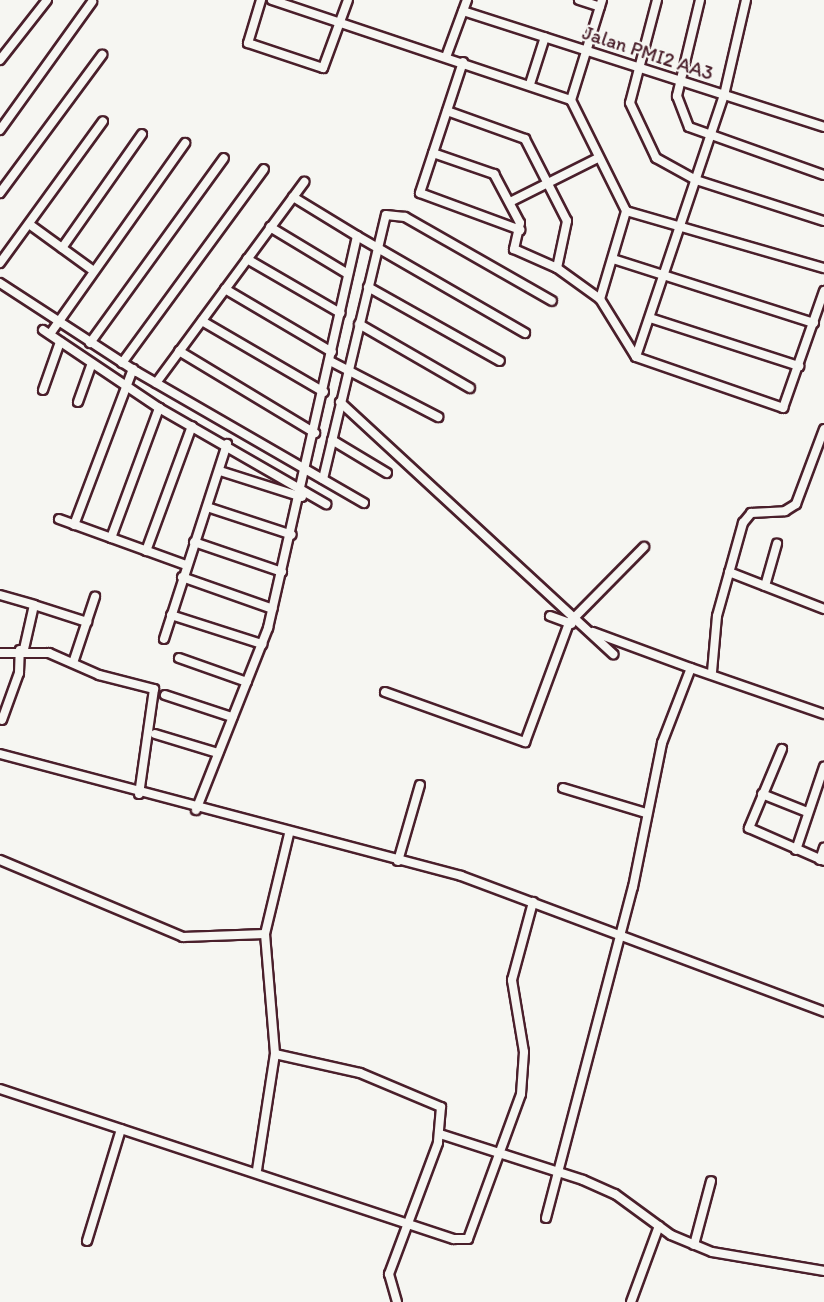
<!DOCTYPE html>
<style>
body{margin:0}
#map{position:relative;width:824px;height:1302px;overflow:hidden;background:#f6f6f2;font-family:Itim,sans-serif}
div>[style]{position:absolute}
.roads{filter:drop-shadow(2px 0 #4a1f2b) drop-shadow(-2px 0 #4a1f2b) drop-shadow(0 2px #4a1f2b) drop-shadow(0 -2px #4a1f2b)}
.minor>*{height:8px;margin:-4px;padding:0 4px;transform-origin:4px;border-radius:4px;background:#f6f6f2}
span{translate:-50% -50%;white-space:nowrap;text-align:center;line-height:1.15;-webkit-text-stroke:4.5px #f6f6f2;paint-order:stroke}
.street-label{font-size:20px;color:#4a1f2b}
</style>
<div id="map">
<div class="roads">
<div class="minor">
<div style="left:261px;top:0;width:45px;rotate:106.8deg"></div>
<div style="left:248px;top:43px;width:79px;rotate:18.4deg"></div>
<div style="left:323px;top:68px;width:72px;rotate:-69.8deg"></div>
<div style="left:272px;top:0;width:315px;rotate:18.5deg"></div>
<div style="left:579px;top:0;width:22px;rotate:18deg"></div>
<div style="left:602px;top:0;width:105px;rotate:107.2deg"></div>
<div style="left:571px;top:100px;width:124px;rotate:63.6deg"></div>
<div style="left:626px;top:211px;width:206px;rotate:16.1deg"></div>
<div style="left:657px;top:0;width:106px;rotate:104.7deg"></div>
<div style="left:630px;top:103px;width:61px;rotate:64.7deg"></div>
<div style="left:656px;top:158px;width:46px;rotate:28.8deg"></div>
<div style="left:696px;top:180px;width:134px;rotate:17.8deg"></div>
<div style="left:700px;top:0;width:99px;rotate:103.5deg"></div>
<div style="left:677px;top:96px;width:33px;rotate:69deg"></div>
<div style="left:689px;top:127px;width:143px;rotate:19.6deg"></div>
<div style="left:746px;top:0;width:98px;rotate:103deg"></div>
<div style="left:724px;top:95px;width:276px;rotate:108.6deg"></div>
<div style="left:636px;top:357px;width:156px;rotate:19.1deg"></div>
<div style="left:783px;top:408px;width:124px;rotate:-70.7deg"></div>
<div style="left:463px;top:11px;width:379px;rotate:17.8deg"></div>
<div style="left:446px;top:57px;width:61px;rotate:-69.8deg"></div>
<div style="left:0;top:60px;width:76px;rotate:-51.9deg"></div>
<div style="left:463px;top:62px;width:138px;rotate:108.2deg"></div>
<div style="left:420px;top:193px;width:107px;rotate:20.3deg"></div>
<div style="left:530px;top:84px;width:49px;rotate:-72.3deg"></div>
<div style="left:447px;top:111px;width:83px;rotate:19.7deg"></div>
<div style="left:525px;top:139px;width:92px;rotate:62.9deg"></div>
<div style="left:567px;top:221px;width:48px;rotate:102deg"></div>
<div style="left:0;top:130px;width:158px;rotate:-54.3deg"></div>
<div style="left:433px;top:153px;width:65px;rotate:19deg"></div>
<div style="left:494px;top:174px;width:55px;rotate:62deg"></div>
<div style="left:520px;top:223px;width:27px;rotate:103deg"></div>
<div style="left:514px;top:249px;width:47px;rotate:23.8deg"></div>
<div style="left:557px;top:268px;width:53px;rotate:35.8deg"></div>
<div style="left:600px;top:299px;width:68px;rotate:58.2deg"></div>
<div style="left:0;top:193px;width:172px;rotate:-53.5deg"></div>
<div style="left:510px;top:202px;width:96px;rotate:-26.6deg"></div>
<div style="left:29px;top:224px;width:77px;rotate:36deg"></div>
<div style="left:270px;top:227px;width:91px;rotate:31.1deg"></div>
<div style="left:357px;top:236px;width:194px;rotate:30deg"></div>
<div style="left:62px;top:248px;width:139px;rotate:-54.9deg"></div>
<div style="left:247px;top:259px;width:108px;rotate:30.1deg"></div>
<div style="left:613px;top:259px;width:211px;rotate:17.7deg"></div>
<div style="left:0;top:263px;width:175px;rotate:-54deg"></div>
<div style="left:0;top:283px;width:163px;rotate:33deg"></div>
<div style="left:137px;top:372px;width:262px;rotate:30deg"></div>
<div style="left:368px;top:287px;width:151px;rotate:29.3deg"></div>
<div style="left:225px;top:289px;width:124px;rotate:30.5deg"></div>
<div style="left:600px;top:299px;width:92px;rotate:-73.5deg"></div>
<div style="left:650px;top:318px;width:157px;rotate:17.9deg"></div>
<div style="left:202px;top:321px;width:141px;rotate:30.2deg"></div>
<div style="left:359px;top:324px;width:128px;rotate:30deg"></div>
<div style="left:43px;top:330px;width:140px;rotate:33.9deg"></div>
<div style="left:159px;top:408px;width:193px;rotate:29.9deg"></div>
<div style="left:50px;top:334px;width:234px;rotate:-54.7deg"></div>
<div style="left:90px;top:343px;width:228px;rotate:-54.1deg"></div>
<div style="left:179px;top:351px;width:159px;rotate:31.1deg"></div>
<div style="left:330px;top:361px;width:122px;rotate:27.4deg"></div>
<div style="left:122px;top:363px;width:240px;rotate:-53.8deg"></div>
<div style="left:156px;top:383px;width:250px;rotate:-53.6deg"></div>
<div style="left:43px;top:390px;width:51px;rotate:-70.5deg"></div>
<div style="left:78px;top:402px;width:41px;rotate:-70.3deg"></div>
<div style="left:340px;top:402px;width:372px;rotate:42.7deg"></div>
<div style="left:332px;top:440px;width:64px;rotate:31deg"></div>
<div style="left:220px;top:471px;width:86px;rotate:17.6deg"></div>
<div style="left:323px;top:479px;width:271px;rotate:-76.6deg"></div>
<div style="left:386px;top:215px;width:19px;rotate:6deg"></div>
<div style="left:405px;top:217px;width:169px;rotate:29.7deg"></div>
<div style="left:207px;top:507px;width:89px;rotate:18.2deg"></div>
<div style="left:59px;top:519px;width:135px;rotate:19.9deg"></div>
<div style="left:74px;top:525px;width:167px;rotate:-69.3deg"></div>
<div style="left:111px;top:538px;width:139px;rotate:-69.7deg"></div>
<div style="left:194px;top:542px;width:93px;rotate:18.8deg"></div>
<div style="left:146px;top:551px;width:133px;rotate:-69.8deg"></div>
<div style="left:729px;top:572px;width:102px;rotate:21.3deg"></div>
<div style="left:182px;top:577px;width:96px;rotate:19.4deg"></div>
<div style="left:765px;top:586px;width:44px;rotate:-74.1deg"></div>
<div style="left:0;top:595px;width:35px;rotate:16deg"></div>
<div style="left:34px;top:605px;width:45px;rotate:102.8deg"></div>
<div style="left:34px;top:605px;width:56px;rotate:17.8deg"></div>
<div style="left:171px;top:615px;width:96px;rotate:17.7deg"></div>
<div style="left:550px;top:616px;width:23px;rotate:20deg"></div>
<div style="left:593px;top:632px;width:104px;rotate:20.2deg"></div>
<div style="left:164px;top:639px;width:205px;rotate:-72.1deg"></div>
<div style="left:0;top:653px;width:49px"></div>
<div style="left:49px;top:653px;width:55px;rotate:23.7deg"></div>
<div style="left:99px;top:675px;width:57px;rotate:14.3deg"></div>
<div style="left:154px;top:689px;width:106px;rotate:98.1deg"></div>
<div style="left:179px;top:658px;width:72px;rotate:19.4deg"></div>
<div style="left:73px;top:663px;width:70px;rotate:-71.6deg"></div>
<div style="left:712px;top:672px;width:56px;rotate:-84.9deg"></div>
<div style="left:717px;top:616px;width:97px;rotate:-74.4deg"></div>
<div style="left:743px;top:523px;width:13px;rotate:-51deg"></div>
<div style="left:751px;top:513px;width:34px;rotate:-3deg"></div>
<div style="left:785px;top:511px;width:13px;rotate:-32deg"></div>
<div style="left:796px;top:504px;width:80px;rotate:-69.5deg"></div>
<div style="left:385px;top:692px;width:149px;rotate:19.7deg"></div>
<div style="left:525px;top:742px;width:127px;rotate:-69.7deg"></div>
<div style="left:569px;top:623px;width:107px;rotate:-45.4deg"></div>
<div style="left:165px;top:695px;width:71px;rotate:18.2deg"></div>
<div style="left:2px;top:720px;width:50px;rotate:-70.1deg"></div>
<div style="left:19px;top:673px;width:23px;rotate:-88deg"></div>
<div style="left:155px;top:734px;width:66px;rotate:16.8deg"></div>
<div style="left:782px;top:749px;width:86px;rotate:112.7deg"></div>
<div style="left:749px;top:828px;width:82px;rotate:23.7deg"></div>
<div style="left:0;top:754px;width:477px;rotate:14.8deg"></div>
<div style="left:461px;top:876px;width:388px;rotate:20.5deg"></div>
<div style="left:563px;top:788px;width:87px;rotate:16.8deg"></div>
<div style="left:762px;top:794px;width:48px;rotate:21.8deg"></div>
<div style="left:196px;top:810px;width:196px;rotate:-68.4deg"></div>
<div style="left:268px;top:628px;width:402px;rotate:-77.2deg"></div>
<div style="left:357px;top:236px;width:75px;rotate:-148.6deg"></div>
<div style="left:289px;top:834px;width:103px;rotate:103.5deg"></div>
<div style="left:265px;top:934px;width:120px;rotate:85.2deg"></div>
<div style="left:275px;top:1054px;width:87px;rotate:12.6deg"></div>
<div style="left:360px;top:1073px;width:88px;rotate:22.8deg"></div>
<div style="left:441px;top:1107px;width:36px;rotate:95deg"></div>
<div style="left:438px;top:1143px;width:140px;rotate:110.5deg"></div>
<div style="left:389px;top:1274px;width:29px;rotate:74deg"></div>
<div style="left:796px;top:850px;width:88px;rotate:-71.4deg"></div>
<div style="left:0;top:860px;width:199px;rotate:22.8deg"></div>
<div style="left:183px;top:937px;width:82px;rotate:-2.1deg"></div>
<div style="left:820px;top:860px;width:13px;rotate:-72deg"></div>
<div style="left:398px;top:861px;width:79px;rotate:-73.9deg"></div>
<div style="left:0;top:1089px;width:478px;rotate:18.3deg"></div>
<div style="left:454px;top:1239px;width:14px"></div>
<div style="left:468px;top:1239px;width:154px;rotate:-69.9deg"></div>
<div style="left:521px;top:1094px;width:42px;rotate:-85.9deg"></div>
<div style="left:524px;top:1052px;width:73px;rotate:-99.5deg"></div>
<div style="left:512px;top:980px;width:81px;rotate:-74.9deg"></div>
<div style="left:440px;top:1134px;width:150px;rotate:17.8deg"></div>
<div style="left:583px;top:1180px;width:35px;rotate:24deg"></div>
<div style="left:615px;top:1194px;width:69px;rotate:36.2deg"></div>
<div style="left:671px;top:1235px;width:44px;rotate:22.5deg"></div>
<div style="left:712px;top:1252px;width:114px;rotate:9.6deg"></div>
<div style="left:257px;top:1170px;width:117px;rotate:-81.2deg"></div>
<div style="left:546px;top:1218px;width:342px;rotate:-75.3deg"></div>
<div style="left:633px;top:887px;width:147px;rotate:-78.6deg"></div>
<div style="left:662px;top:743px;width:80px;rotate:-68.9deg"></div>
<div style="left:691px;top:668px;width:141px;rotate:19.1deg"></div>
<div style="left:87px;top:1241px;width:117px;rotate:-73.1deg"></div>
<div style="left:694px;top:1245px;width:66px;rotate:-75.1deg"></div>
<div style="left:631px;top:1302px;width:81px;rotate:-69.8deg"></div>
</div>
</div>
<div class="street-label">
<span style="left:648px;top:53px;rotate:18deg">Jalan PMI2 AA3</span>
</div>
</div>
